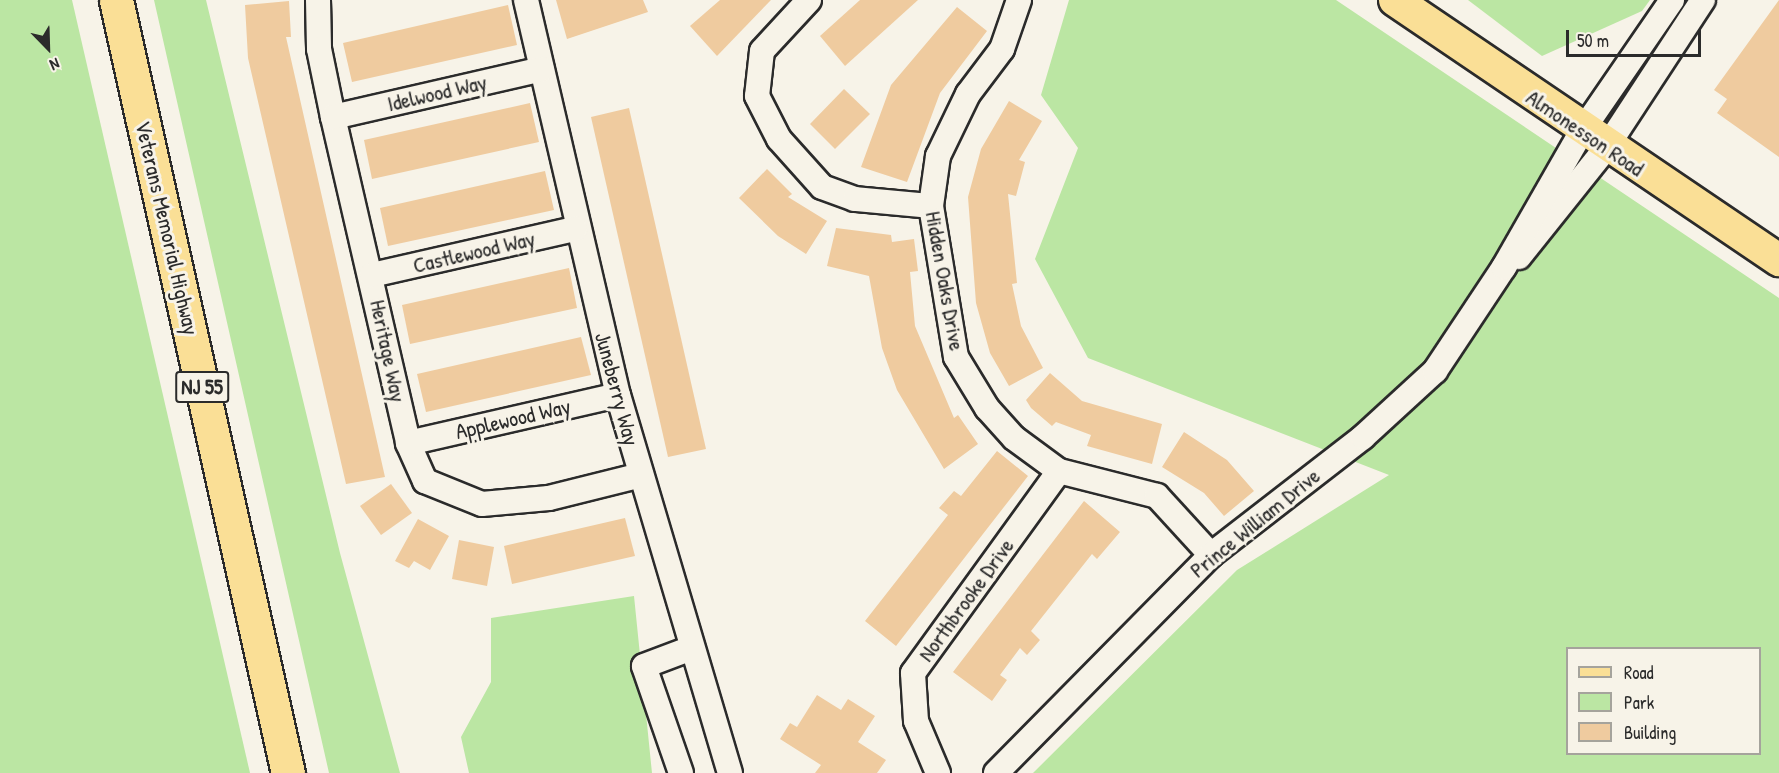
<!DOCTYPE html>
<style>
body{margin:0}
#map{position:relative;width:1779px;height:773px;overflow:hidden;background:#f7f3e8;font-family:"Patrick Hand",sans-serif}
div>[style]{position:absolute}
.green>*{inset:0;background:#bbe6a3}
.building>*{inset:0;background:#efcb9f}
.roads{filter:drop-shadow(2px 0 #2b2b2b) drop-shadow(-2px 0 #2b2b2b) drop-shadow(0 2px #2b2b2b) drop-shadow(0 -2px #2b2b2b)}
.minor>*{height:24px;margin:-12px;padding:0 12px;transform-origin:12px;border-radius:12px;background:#f7f3e8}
.major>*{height:32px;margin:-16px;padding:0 16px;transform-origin:16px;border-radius:16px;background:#fadf96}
.highway>*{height:33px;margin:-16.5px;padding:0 16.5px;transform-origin:16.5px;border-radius:16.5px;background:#fadf96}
span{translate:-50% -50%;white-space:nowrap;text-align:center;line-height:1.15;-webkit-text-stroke:6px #f7f3e8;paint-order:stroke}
.shield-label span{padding:2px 4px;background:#f7f3e8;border:2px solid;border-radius:4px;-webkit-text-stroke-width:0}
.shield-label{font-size:21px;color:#2b2b2b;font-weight:700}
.street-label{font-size:22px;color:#2b2b2b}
.legend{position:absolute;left:1566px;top:647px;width:195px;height:108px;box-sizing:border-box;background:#f7f3e8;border:2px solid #a5a39c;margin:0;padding:8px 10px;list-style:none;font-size:18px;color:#2b2b2b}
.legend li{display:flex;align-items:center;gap:12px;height:30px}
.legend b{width:30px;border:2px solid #a5a39c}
.north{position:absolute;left:18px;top:18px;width:60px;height:60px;-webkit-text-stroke:4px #f7f3e8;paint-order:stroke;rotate:157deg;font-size:16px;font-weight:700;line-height:24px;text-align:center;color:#2b2b2b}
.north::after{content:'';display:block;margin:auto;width:21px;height:27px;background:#2b2b2b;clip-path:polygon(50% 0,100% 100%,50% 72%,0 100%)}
.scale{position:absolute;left:1566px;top:30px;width:135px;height:27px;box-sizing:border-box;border:3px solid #2b2b2b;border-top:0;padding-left:8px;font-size:18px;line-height:21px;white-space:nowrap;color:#2b2b2b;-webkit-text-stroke:4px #f7f3e8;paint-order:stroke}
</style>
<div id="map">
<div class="green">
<div style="clip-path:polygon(0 0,72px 0,250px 773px,0 773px)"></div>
<div style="clip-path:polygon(154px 0,206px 0,340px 553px,400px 773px,329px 773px)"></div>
<div style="clip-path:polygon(evenodd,1069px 0,1336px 0,1779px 298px,1779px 773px,1033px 773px,1237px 570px,1389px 475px,1088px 358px,1035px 259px,1078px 148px,1041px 95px,1069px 0,1568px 648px,1760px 648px,1760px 754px,1568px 754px,1568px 648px)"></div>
<div style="clip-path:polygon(1468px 0,1650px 0,1642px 11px,1542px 56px)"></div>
<div style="clip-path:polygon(634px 596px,652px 773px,469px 773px,461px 737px,491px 682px,491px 618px)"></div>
</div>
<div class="building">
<div style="clip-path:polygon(556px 0,643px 0,648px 12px,567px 39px)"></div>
<div style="clip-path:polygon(720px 0,771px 0,717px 56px,690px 26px)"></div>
<div style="clip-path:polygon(860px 0,918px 0,845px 66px,820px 36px)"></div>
<div style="clip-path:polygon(1779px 0,1779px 157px,1717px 113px,1727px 99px,1714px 90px)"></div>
<div style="clip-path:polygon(289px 1px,291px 37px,286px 37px,385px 477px,346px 484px,248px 58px,245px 5px)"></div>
<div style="clip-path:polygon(508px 5px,517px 45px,352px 82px,343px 43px)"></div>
<div style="clip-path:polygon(957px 7px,987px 31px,940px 93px,907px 182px,861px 167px,891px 85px)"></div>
<div style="clip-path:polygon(844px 89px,870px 114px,835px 149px,810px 124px)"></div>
<div style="clip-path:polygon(1009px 101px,1042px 121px,1019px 160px,1025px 162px,1016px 196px,1008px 194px,1017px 283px,1012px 284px,1021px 326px,1043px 368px,1009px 386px,990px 353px,976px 303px,968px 197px,981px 149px)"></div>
<div style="clip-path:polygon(530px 103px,539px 142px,372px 179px,364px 140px)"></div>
<div style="clip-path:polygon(629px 108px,706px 449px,668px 457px,591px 117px)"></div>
<div style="clip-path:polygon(767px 169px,792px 194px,788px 197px,827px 221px,806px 254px,778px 236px,739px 198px)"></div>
<div style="clip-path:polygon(545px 171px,554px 210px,388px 246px,380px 208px)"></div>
<div style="clip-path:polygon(836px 228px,891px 235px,892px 242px,914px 239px,918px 271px,910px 272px,915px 326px,954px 418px,958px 415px,978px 444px,944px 469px,897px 390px,882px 348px,869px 276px,827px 266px)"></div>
<div style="clip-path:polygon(569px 268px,577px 308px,410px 344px,402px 305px)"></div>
<div style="clip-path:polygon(581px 337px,591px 375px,426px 412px,417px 374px)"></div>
<div style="clip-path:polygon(1050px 373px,1082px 401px,1162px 424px,1152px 464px,1087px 446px,1091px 435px,1056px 422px,1052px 426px,1031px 408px,1026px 400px)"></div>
<div style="clip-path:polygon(1184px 432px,1227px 460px,1254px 491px,1224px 516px,1204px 493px,1162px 467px)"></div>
<div style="clip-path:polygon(997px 451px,1028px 476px,896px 646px,865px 621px,948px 515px,939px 508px,954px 491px,961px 496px)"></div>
<div style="clip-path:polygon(391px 484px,412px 513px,381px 535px,360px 506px)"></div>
<div style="clip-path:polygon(1084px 501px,1120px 532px,1097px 559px,1092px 554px,1031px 631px,1040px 640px,1027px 655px,1020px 648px,1000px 675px,1007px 680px,992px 701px,953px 672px)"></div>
<div style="clip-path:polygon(625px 518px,635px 556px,512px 584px,504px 546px)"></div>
<div style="clip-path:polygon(418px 519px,449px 536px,430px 570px,414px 561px,409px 568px,395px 561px)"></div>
<div style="clip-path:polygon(459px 540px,494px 547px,487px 586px,452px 579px)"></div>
<div style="clip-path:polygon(817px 695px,841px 710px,848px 699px,875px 716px,858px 742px,886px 760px,877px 773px,815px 773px,821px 765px,780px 739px,790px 723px,797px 727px)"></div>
</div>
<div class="roads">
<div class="minor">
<div style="left:318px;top:0;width:49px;rotate:88.8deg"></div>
<div style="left:319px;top:49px;width:69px;rotate:78.4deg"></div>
<div style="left:333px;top:117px;width:335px;rotate:77deg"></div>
<div style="left:408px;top:443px;width:42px;rotate:65.9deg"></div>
<div style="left:425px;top:481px;width:61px;rotate:22deg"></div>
<div style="left:482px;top:504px;width:67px;rotate:-5.1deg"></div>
<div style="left:549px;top:498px;width:95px;rotate:-14deg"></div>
<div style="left:526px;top:0;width:406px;rotate:76.9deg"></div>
<div style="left:618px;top:395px;width:394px;rotate:73.5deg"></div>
<div style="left:809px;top:0;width:69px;rotate:132.7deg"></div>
<div style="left:762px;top:51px;width:45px;rotate:96.3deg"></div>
<div style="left:757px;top:96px;width:48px;rotate:62.9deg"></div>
<div style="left:779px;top:139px;width:64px;rotate:48.1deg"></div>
<div style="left:822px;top:187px;width:35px;rotate:20deg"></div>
<div style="left:855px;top:199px;width:76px;rotate:5.3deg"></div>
<div style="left:1019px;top:0;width:52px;rotate:109.1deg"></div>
<div style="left:1002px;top:49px;width:56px;rotate:127.1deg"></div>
<div style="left:968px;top:94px;width:69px;rotate:115.8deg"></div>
<div style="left:938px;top:156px;width:50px;rotate:98deg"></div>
<div style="left:931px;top:206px;width:153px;rotate:80.6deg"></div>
<div style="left:956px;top:357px;width:60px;rotate:58.7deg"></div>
<div style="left:987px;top:408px;width:40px;rotate:48deg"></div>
<div style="left:1014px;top:438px;width:56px;rotate:36.3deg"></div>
<div style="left:1059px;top:471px;width:101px;rotate:14.3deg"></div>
<div style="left:1157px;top:496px;width:80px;rotate:47.5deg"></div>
<div style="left:333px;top:117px;width:214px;rotate:-12.9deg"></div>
<div style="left:1519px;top:257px;width:139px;rotate:-51.4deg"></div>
<div style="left:1606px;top:148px;width:177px;rotate:-56.8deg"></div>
<div style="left:372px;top:275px;width:208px;rotate:-12.8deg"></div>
<div style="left:408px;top:443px;width:215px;rotate:-12.9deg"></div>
<div style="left:681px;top:773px;width:113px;rotate:-109.1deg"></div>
<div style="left:644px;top:666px;width:51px;rotate:-20.6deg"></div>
<div style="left:938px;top:773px;width:56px;rotate:-112.9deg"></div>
<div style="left:916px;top:721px;width:48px;rotate:-93.6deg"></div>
<div style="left:913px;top:673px;width:249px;rotate:-54.1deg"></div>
<div style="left:996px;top:773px;width:306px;rotate:-45.4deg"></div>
<div style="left:1211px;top:555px;width:192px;rotate:-37.8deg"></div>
<div style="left:1363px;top:437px;width:98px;rotate:-42.5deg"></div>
<div style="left:1435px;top:371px;width:125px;rotate:-56.4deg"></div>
<div style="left:1504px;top:267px;width:157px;rotate:-60.2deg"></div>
<div style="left:1582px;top:131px;width:159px;rotate:-55.5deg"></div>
</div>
<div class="major">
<div style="left:1395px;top:0;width:464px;rotate:34.1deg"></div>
</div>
<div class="highway">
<div style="left:116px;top:0;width:792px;rotate:77.46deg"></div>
</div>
</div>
<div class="shield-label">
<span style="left:202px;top:387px">NJ 55</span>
</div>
<div class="street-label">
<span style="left:437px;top:93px;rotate:-13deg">Idelwood Way</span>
<span style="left:1585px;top:133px;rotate:34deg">Almonesson Road</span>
<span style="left:167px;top:228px;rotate:77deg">Veterans Memorial Highway</span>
<span style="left:474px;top:252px;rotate:-13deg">Castlewood Way</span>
<span style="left:945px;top:281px;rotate:80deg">Hidden Oaks Drive</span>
<span style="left:388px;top:351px;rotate:78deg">Heritage Way</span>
<span style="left:617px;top:389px;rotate:75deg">Juneberry Way</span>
<span style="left:513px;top:419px;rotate:-13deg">Applewood Way</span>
<span style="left:1255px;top:523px;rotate:-39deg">Prince William Drive</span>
<span style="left:966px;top:600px;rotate:-54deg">Northbrooke Drive</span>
</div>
<ul class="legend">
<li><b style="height:8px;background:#fadf96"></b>Road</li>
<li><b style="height:16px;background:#bbe6a3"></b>Park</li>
<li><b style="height:16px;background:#efcb9f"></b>Building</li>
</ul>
<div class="north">N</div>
<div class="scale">50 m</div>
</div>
